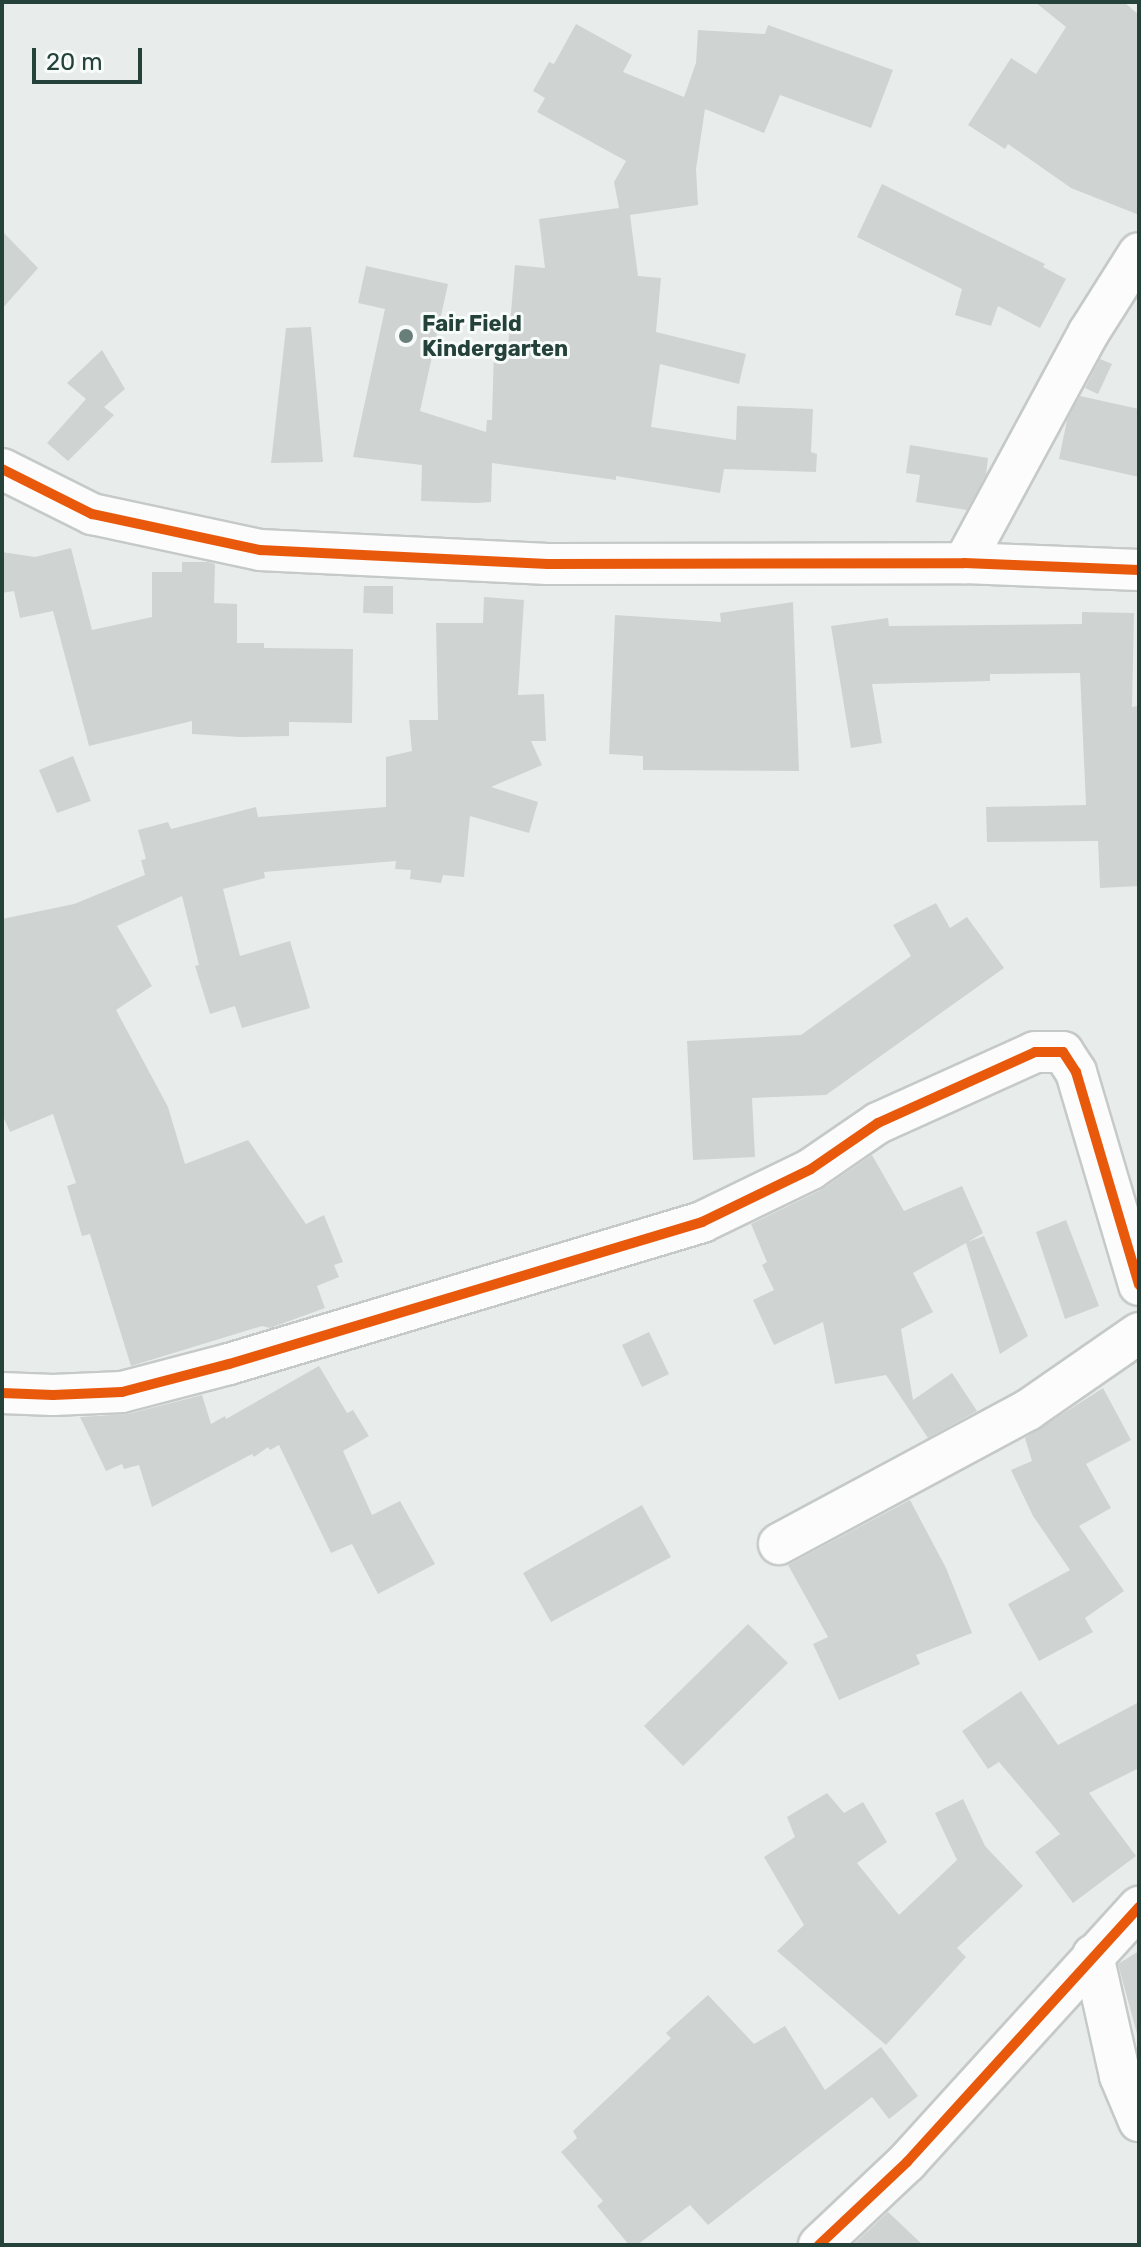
<!DOCTYPE html>
<style>
body{margin:0}
#map{position:relative;width:1141px;height:2247px;overflow:hidden;background:#e8edeb;font-family:Rubik,sans-serif}
div>[style]{position:absolute}
.building>*{inset:0;background:#cfd4d2}
.roads{filter:drop-shadow(2px 0 #c5cac8) drop-shadow(-2px 0 #c5cac8) drop-shadow(0 2px #c5cac8) drop-shadow(0 -2px #c5cac8)}
.minor>*{height:40px;margin:-20px;padding:0 20px;transform-origin:20px;border-radius:20px;background:#fcfcfc}
.cycleway>*{height:10px;margin:-5px;padding:0 5px;transform-origin:5px;border-radius:5px;background:#e8590c}
.dots>*{width:22px;height:22px;translate:-50% -50%;box-sizing:border-box;border:4px solid #f7fbf9;border-radius:50%}
span{translate:-50% -50%;white-space:nowrap;text-align:center;line-height:1.15;-webkit-text-stroke:6px #f7fbf9;paint-order:stroke}
.poi-label{font-size:22px;color:#24423a;font-weight:700}
.left{translate:0 -50%;text-align:left}
.frame{position:absolute;inset:0;border:4px solid #24423a;pointer-events:none}
.scale{position:absolute;left:32px;top:48px;width:110px;height:36px;box-sizing:border-box;border:4px solid #24423a;border-top:0;padding-left:10px;font-size:24px;line-height:28px;white-space:nowrap;color:#24423a;-webkit-text-stroke:6px #f7fbf9;paint-order:stroke}
</style>
<div id="map">
<div class="building">
<div style="clip-path:polygon(1035px 2px,1124px 2px,1139px 15px,1139px 215px,1071px 188px,1008px 144px,1005px 149px,968px 125px,1011px 58px,1036px 74px,1066px 27px)"></div>
<div style="clip-path:polygon(576px 24px,632px 55px,623px 72px,684px 97px,696px 63px,698px 30px,765px 34px,768px 25px,893px 70px,871px 128px,780px 95px,764px 133px,705px 109px,696px 169px,698px 205px,630px 215px,638px 276px,661px 278px,656px 332px,746px 354px,739px 384px,660px 364px,651px 427px,736px 440px,737px 406px,813px 409px,811px 452px,817px 454px,816px 472px,724px 469px,720px 493px,616px 476px,616px 480px,492px 463px,491px 502px,477px 503px,421px 501px,422px 465px,353px 457px,385px 309px,358px 303px,366px 266px,448px 284px,420px 411px,486px 432px,487px 420px,492px 420px,494px 347px,508px 348px,515px 265px,545px 268px,539px 219px,619px 208px,614px 182px,626px 161px,537px 112px,545px 98px,533px 91px,549px 62px,554px 64px)"></div>
<div style="clip-path:polygon(882px 184px,1045px 264px,1043px 267px,1066px 279px,1040px 328px,998px 306px,991px 326px,955px 315px,962px 289px,857px 237px)"></div>
<div style="clip-path:polygon(2px 231px,38px 268px,2px 309px)"></div>
<div style="clip-path:polygon(311px 327px,323px 462px,271px 463px,286px 328px)"></div>
<div style="clip-path:polygon(102px 350px,125px 389px,104px 407px,114px 415px,68px 461px,47px 443px,86px 399px,67px 383px)"></div>
<div style="clip-path:polygon(1100px 359px,1112px 364px,1098px 394px,1085px 388px)"></div>
<div style="clip-path:polygon(1080px 396px,1139px 409px,1139px 477px,1059px 459px,1067px 420px)"></div>
<div style="clip-path:polygon(910px 445px,988px 458px,986px 475px,967px 510px,916px 502px,920px 475px,906px 473px)"></div>
<div style="clip-path:polygon(71px 548px,92px 630px,152px 617px,152px 572px,182px 572px,182px 562px,208px 562px,215px 564px,214px 603px,237px 604px,237px 643px,264px 643px,264px 648px,353px 649px,352px 723px,289px 722px,289px 736px,240px 737px,192px 734px,192px 721px,89px 746px,53px 611px,20px 618px,14px 591px,2px 593px,2px 552px,35px 557px)"></div>
<div style="clip-path:polygon(364px 586px,393px 586px,393px 614px,363px 613px)"></div>
<div style="clip-path:polygon(484px 597px,524px 600px,518px 695px,544px 694px,546px 741px,531px 741px,542px 765px,491px 787px,538px 802px,529px 833px,470px 816px,464px 877px,443px 875px,441px 883px,410px 879px,411px 870px,395px 869px,396px 861px,264px 872px,265px 878px,223px 889px,240px 956px,290px 941px,310px 1008px,242px 1028px,235px 1006px,210px 1014px,195px 966px,199px 965px,182px 896px,117px 926px,152px 986px,116px 1010px,168px 1107px,185px 1164px,248px 1140px,306px 1224px,324px 1215px,343px 1262px,334px 1265px,339px 1277px,317px 1286px,325px 1308px,270px 1328px,262px 1326px,131px 1366px,90px 1234px,82px 1236px,67px 1186px,76px 1183px,53px 1114px,10px 1132px,2px 1114px,2px 919px,74px 904px,145px 875px,141px 860px,146px 859px,138px 830px,168px 822px,171px 829px,256px 807px,258px 817px,386px 807px,386px 757px,412px 751px,409px 720px,438px 720px,436px 623px,483px 623px)"></div>
<div style="clip-path:polygon(793px 602px,799px 771px,643px 770px,643px 756px,609px 754px,615px 615px,721px 622px,720px 613px)"></div>
<div style="clip-path:polygon(1082px 612px,1134px 613px,1132px 707px,1137px 706px,1139px 886px,1100px 888px,1098px 841px,987px 842px,986px 807px,1086px 805px,1080px 673px,990px 674px,990px 681px,872px 684px,882px 743px,851px 748px,831px 626px,888px 618px,889px 626px,1082px 624px)"></div>
<div style="clip-path:polygon(73px 756px,91px 801px,57px 813px,39px 770px)"></div>
<div style="clip-path:polygon(936px 903px,950px 928px,967px 917px,1004px 968px,826px 1095px,752px 1098px,755px 1157px,693px 1160px,687px 1041px,801px 1035px,911px 956px,893px 925px)"></div>
<div style="clip-path:polygon(872px 1155px,904px 1211px,962px 1186px,983px 1233px,968px 1242px,984px 1236px,1028px 1336px,1000px 1354px,966px 1243px,913px 1273px,933px 1312px,901px 1329px,913px 1400px,952px 1373px,977px 1411px,928px 1438px,886px 1375px,835px 1384px,823px 1322px,774px 1345px,753px 1300px,774px 1290px,762px 1265px,767px 1262px,751px 1224px,821px 1190px)"></div>
<div style="clip-path:polygon(1066px 1220px,1099px 1306px,1065px 1319px,1036px 1232px)"></div>
<div style="clip-path:polygon(649px 1332px,669px 1374px,642px 1387px,622px 1345px)"></div>
<div style="clip-path:polygon(319px 1366px,347px 1413px,353px 1410px,369px 1436px,343px 1451px,372px 1515px,400px 1501px,435px 1564px,378px 1594px,352px 1544px,331px 1553px,279px 1445px,270px 1450px,268px 1447px,254px 1457px,252px 1454px,152px 1507px,139px 1465px,124px 1469px,122px 1464px,106px 1471px,80px 1417px,128px 1414px,202px 1395px,211px 1424px,225px 1416px,226px 1419px)"></div>
<div style="clip-path:polygon(1103px 1388px,1131px 1440px,1086px 1464px,1111px 1508px,1079px 1526px,1124px 1591px,1085px 1618px,1093px 1632px,1039px 1661px,1008px 1604px,1070px 1570px,1033px 1516px,1011px 1470px,1032px 1461px,1025px 1438px)"></div>
<div style="clip-path:polygon(910px 1500px,946px 1568px,972px 1633px,916px 1655px,920px 1664px,839px 1700px,813px 1644px,828px 1637px,788px 1565px)"></div>
<div style="clip-path:polygon(642px 1505px,671px 1557px,551px 1622px,523px 1573px)"></div>
<div style="clip-path:polygon(748px 1624px,788px 1663px,683px 1766px,644px 1726px)"></div>
<div style="clip-path:polygon(1021px 1691px,1058px 1745px,1139px 1702px,1139px 1768px,1089px 1793px,1136px 1856px,1073px 1903px,1035px 1852px,1060px 1834px,999px 1762px,988px 1769px,962px 1731px)"></div>
<div style="clip-path:polygon(827px 1793px,844px 1813px,863px 1802px,887px 1842px,857px 1863px,899px 1915px,957px 1860px,935px 1813px,963px 1799px,985px 1846px,1023px 1886px,957px 1948px,966px 1957px,886px 2045px,777px 1951px,804px 1925px,764px 1857px,795px 1837px,787px 1817px)"></div>
<div style="clip-path:polygon(1139px 1951px,1139px 2041px,1118px 1964px)"></div>
<div style="clip-path:polygon(708px 1995px,754px 2044px,785px 2026px,825px 2090px,881px 2047px,918px 2096px,889px 2119px,872px 2097px,708px 2225px,690px 2205px,637px 2245px,629px 2245px,597px 2206px,603px 2201px,561px 2152px,577px 2138px,573px 2131px,671px 2038px,666px 2033px)"></div>
<div style="clip-path:polygon(888px 2212px,923px 2245px,853px 2245px)"></div>
</div>
<div class="roads">
<div class="minor">
<div style="left:2px;top:469px;width:101px;rotate:26.6deg"></div>
<div style="left:92px;top:514px;width:172px;rotate:12.1deg"></div>
<div style="left:260px;top:550px;width:288px;rotate:2.8deg"></div>
<div style="left:548px;top:564px;width:416px;rotate:-0.1deg"></div>
<div style="left:964px;top:563px;width:175px;rotate:2.3deg"></div>
<div style="left:964px;top:563px;width:263px;rotate:-61.6deg"></div>
<div style="left:1089px;top:332px;width:93px;rotate:-57.7deg"></div>
<div style="left:2px;top:1393px;width:51px;rotate:2.2deg"></div>
<div style="left:53px;top:1395px;width:69px;rotate:-2.5deg"></div>
<div style="left:122px;top:1392px;width:111px;rotate:-14.7deg"></div>
<div style="left:229px;top:1364px;width:494px;rotate:-16.7deg"></div>
<div style="left:702px;top:1222px;width:121px;rotate:-25.9deg"></div>
<div style="left:811px;top:1169px;width:81px;rotate:-34.5deg"></div>
<div style="left:878px;top:1123px;width:172px;rotate:-24.3deg"></div>
<div style="left:1035px;top:1052px;width:28px"></div>
<div style="left:1063px;top:1052px;width:24px;rotate:57deg"></div>
<div style="left:1076px;top:1072px;width:222px;rotate:73.5deg"></div>
<div style="left:779px;top:1544px;width:283px;rotate:-28.3deg"></div>
<div style="left:1028px;top:1410px;width:135px;rotate:-34.7deg"></div>
<div style="left:1093px;top:1955px;width:124px;rotate:77.4deg"></div>
<div style="left:1120px;top:2076px;width:49px;rotate:67.1deg"></div>
<div style="left:819px;top:2245px;width:121px;rotate:-43.3deg"></div>
<div style="left:907px;top:2162px;width:345px;rotate:-47.7deg"></div>
</div>
</div>
<div class="cycleway">
<div style="left:2px;top:469px;width:101px;rotate:26.6deg"></div>
<div style="left:92px;top:514px;width:172px;rotate:12.1deg"></div>
<div style="left:260px;top:550px;width:288px;rotate:2.8deg"></div>
<div style="left:548px;top:564px;width:416px;rotate:-0.1deg"></div>
<div style="left:964px;top:563px;width:175px;rotate:2.3deg"></div>
<div style="left:2px;top:1393px;width:51px;rotate:2.2deg"></div>
<div style="left:53px;top:1395px;width:69px;rotate:-2.5deg"></div>
<div style="left:122px;top:1392px;width:111px;rotate:-14.7deg"></div>
<div style="left:229px;top:1364px;width:494px;rotate:-16.7deg"></div>
<div style="left:702px;top:1222px;width:121px;rotate:-25.9deg"></div>
<div style="left:811px;top:1169px;width:81px;rotate:-34.5deg"></div>
<div style="left:878px;top:1123px;width:172px;rotate:-24.3deg"></div>
<div style="left:1035px;top:1052px;width:28px"></div>
<div style="left:1063px;top:1052px;width:24px;rotate:57deg"></div>
<div style="left:1076px;top:1072px;width:222px;rotate:73.5deg"></div>
<div style="left:819px;top:2245px;width:121px;rotate:-43.3deg"></div>
<div style="left:907px;top:2162px;width:345px;rotate:-47.7deg"></div>
</div>
<div class="dots">
<div style="left:406px;top:336px;background:#697e78"></div>
</div>
<div class="poi-label">
<span class="left" style="left:422px;top:336px">Fair Field<br>Kindergarten</span>
</div>
<div class="frame"></div>
<div class="scale">20 m</div>
</div>
